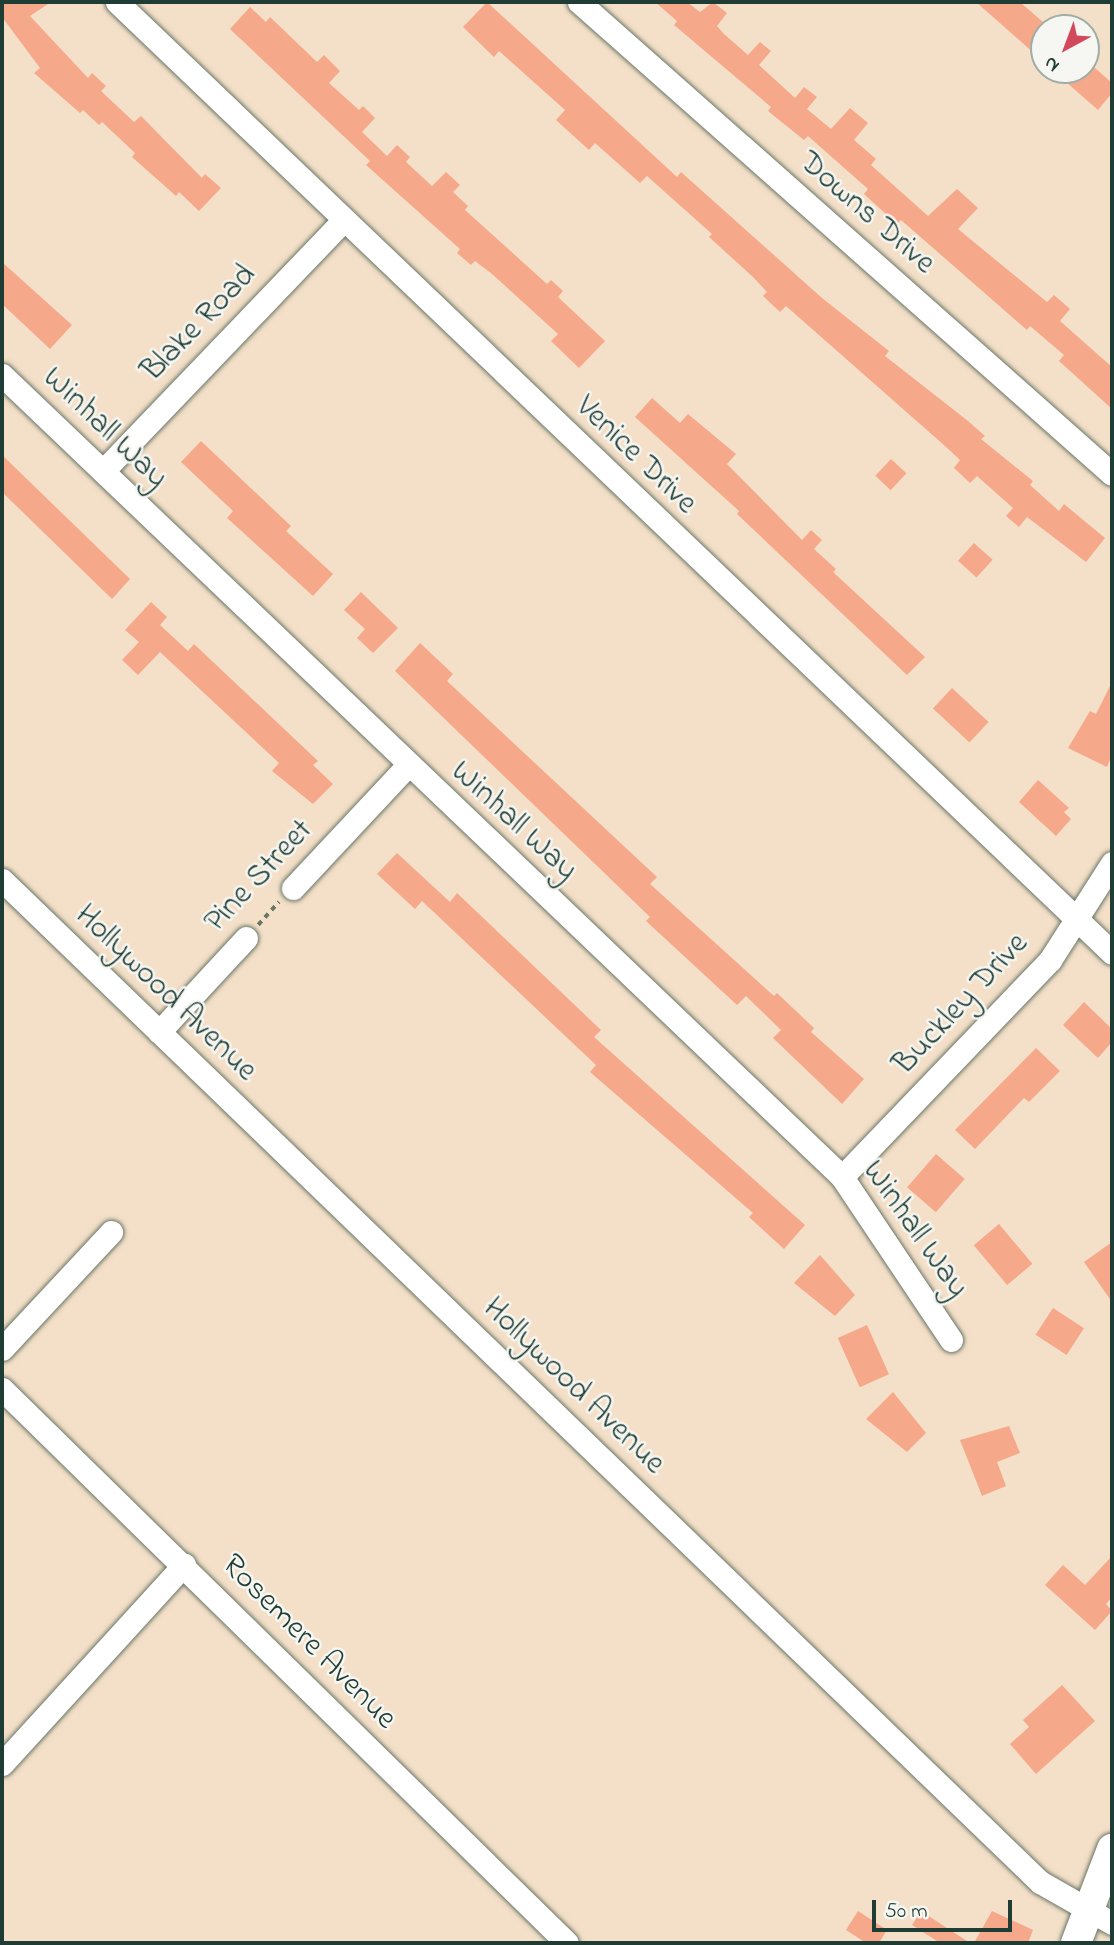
<!DOCTYPE html>
<style>
body{margin:0}
#map{position:relative;width:1114px;height:1945px;overflow:hidden;background:#f4e0c8;font-family:"Indie Flower",sans-serif}
div>[style]{position:absolute}
.building>*{inset:0;background:#f6a88a;transform-origin:0 0}
.path>*{height:3.5px;margin-top:-1.75px;transform-origin:0;background:repeating-linear-gradient(90deg,#6a7668 0 5px,transparent 0 10px)}
.roads{filter:drop-shadow(0 0 2px #6a7668) drop-shadow(0 0 2px #6a7668)}
.minor>*{height:23px;margin:-11.5px;padding:0 11.5px;transform-origin:11.5px;border-radius:11.5px;background:#fff}
.major>*{height:30px;margin:-15px;padding:0 15px;transform-origin:15px;border-radius:15px;background:#fff}
span{translate:-50% -50%;white-space:nowrap;text-align:center;line-height:1.15;-webkit-text-stroke:5px #f6f6f2;paint-order:stroke}
.street-label{font-size:32px;color:#1f3d34}
.frame{position:absolute;inset:0;border:4px solid #1f3d34;pointer-events:none}
.north{position:absolute;left:1030px;top:14px;width:70px;height:70px;box-sizing:border-box;background:#f6f6f2;border:2px solid #a0aca6;border-radius:50%;rotate:221deg;font-size:19px;font-weight:700;line-height:28px;text-align:center;color:#1f3d34}
.north::after{content:'';display:block;margin:auto;width:24px;height:32px;background:#d1495b;clip-path:polygon(50% 0,100% 100%,50% 72%,0 100%)}
.scale{position:absolute;left:872px;top:1900px;width:140px;height:32px;box-sizing:border-box;border:4px solid #1f3d34;border-top:0;padding-left:9px;font-size:21px;line-height:24px;white-space:nowrap;color:#1f3d34;-webkit-text-stroke:5px #f6f6f2;paint-order:stroke}
</style>
<div id="map">
<div class="building">
<div style="clip-path:polygon(2px 2px,51px 2px,30px 16px,88px 78px,92px 73px,106px 86px,101px 91px,134px 122px,141px 116px,202px 178px,205px 174px,221px 188px,199px 211px,179px 192px,176px 196px,132px 157px,135px 153px,102px 122px,99px 125px,83px 110px,80px 113px,34px 73px,40px 68px,2px 17px)"></div>
<div style="clip-path:polygon(487px 2px,677px 177px,681px 172px,822px 298px,889px 351px,885px 356px,968px 421px,985px 436px,981px 439px,1033px 481px,1030px 485px,1059px 511px,1064px 504px,1105px 538px,1086px 562px,1027px 517px,1019px 527px,1006px 516px,1013px 508px,977px 476px,970px 483px,954px 468px,960px 460px,945px 446px,786px 306px,780px 312px,763px 296px,767px 292px,753px 277px,709px 237px,712px 234px,647px 176px,640px 183px,595px 143px,589px 150px,556px 120px,565px 110px,499px 51px,494px 57px,463px 27px)"></div>
<div style="clip-path:polygon(655px 2px,687px 2px,700px 12px,713px 2px,727px 13px,717px 26px,724px 34px,748px 55px,760px 42px,771px 51px,759px 65px,795px 98px,804px 87px,817px 97px,807px 109px,831px 129px,850px 108px,868px 123px,854px 140px,876px 159px,871px 165px,928px 216px,957px 189px,978px 208px,958px 229px,1047px 302px,1054px 295px,1070px 309px,1060px 321px,1112px 367px,1112px 409px,1059px 361px,1064px 355px,1030px 326px,1027px 330px,901px 220px,897px 224px,864px 194px,868px 189px,808px 136px,804px 140px,768px 111px,771px 107px,674px 25px,677px 21px)"></div>
<div style="clip-path:polygon(976px 2px,1020px 2px,1044px 23px,1044px 62px)"></div>
<div style="clip-path:polygon(250px 7px,266px 22px,270px 17px,317px 62px,324px 55px,340px 71px,329px 83px,359px 110px,363px 106px,375px 118px,362px 132px,387px 156px,397px 145px,410px 157px,406px 162px,432px 186px,446px 172px,460px 185px,453px 192px,468px 206px,465px 210px,547px 284px,551px 280px,563px 291px,558px 297px,605px 341px,579px 368px,551px 341px,558px 334px,492px 274px,475px 261px,471px 265px,457px 253px,460px 249px,366px 165px,370px 161px,230px 29px)"></div>
<div style="clip-path:polygon(1086px 60px,1112px 83px,1112px 93px,1098px 110px,1066px 82px,1077px 70px,1086px 70px)"></div>
<div style="clip-path:polygon(2px 262px,72px 325px,50px 349px,2px 304px)"></div>
<div style="clip-path:polygon(652px 398px,680px 423px,688px 414px,736px 454px,727px 464px,802px 540px,811px 530px,822px 540px,814px 549px,836px 569px,833px 572px,925px 657px,907px 675px,737px 514px,739px 511px,635px 417px)"></div>
<div style="clip-path:polygon(201px 441px,291px 526px,286px 531px,333px 574px,313px 596px,227px 518px,233px 511px,181px 462px)"></div>
<div style="clip-path:polygon(2px 455px,130px 579px,112px 599px,2px 492px)"></div>
<div style="left:891px;top:459px;width:21px;height:23px;rotate:43deg"></div>
<div style="left:974px;top:543px;width:25px;height:24px;rotate:42deg"></div>
<div style="clip-path:polygon(361px 592px,398px 628px,373px 653px,357px 638px,365px 629px,344px 610px)"></div>
<div style="clip-path:polygon(151px 602px,167px 617px,160px 625px,188px 651px,194px 644px,318px 761px,313px 765px,333px 784px,313px 804px,272px 771px,279px 763px,160px 652px,138px 675px,122px 660px,139px 642px,125px 630px)"></div>
<div style="clip-path:polygon(420px 643px,453px 674px,447px 681px,657px 877px,650px 884px,774px 996px,777px 993px,814px 1028px,811px 1032px,864px 1079px,842px 1104px,773px 1038px,781px 1030px,746px 996px,737px 1005px,646px 921px,650px 917px,395px 671px)"></div>
<div style="clip-path:polygon(1112px 682px,1112px 755px,1107px 767px,1068px 748px,1090px 711px,1096px 714px)"></div>
<div style="left:952px;top:688px;width:50px;height:28px;rotate:43deg"></div>
<div style="clip-path:polygon(1038px 780px,1069px 808px,1064px 812px,1071px 819px,1056px 836px,1019px 802px)"></div>
<div style="clip-path:polygon(397px 853px,450px 902px,457px 893px,601px 1030px,594px 1037px,805px 1225px,784px 1249px,749px 1217px,753px 1213px,590px 1072px,596px 1065px,422px 901px,415px 909px,377px 874px)"></div>
<div style="clip-path:polygon(1084px 1002px,1112px 1029px,1112px 1042px,1098px 1058px,1063px 1025px)"></div>
<div style="clip-path:polygon(1036px 1048px,1060px 1071px,1029px 1102px,1024px 1098px,975px 1149px,955px 1130px)"></div>
<div style="left:936px;top:1154px;width:38px;height:44px;rotate:41deg"></div>
<div style="left:999px;top:1224px;width:52px;height:33px;rotate:50deg"></div>
<div style="clip-path:polygon(1112px 1242px,1112px 1302px,1084px 1262px)"></div>
<div style="clip-path:polygon(820px 1255px,855px 1295px,835px 1316px,794px 1283px)"></div>
<div style="left:1053px;top:1308px;width:37px;height:32px;rotate:33deg"></div>
<div style="left:867px;top:1325px;width:54px;height:32px;rotate:66deg"></div>
<div style="clip-path:polygon(893px 1392px,926px 1433px,907px 1452px,866px 1419px)"></div>
<div style="clip-path:polygon(1009px 1426px,1020px 1453px,997px 1462px,1006px 1486px,982px 1496px,960px 1440px)"></div>
<div style="clip-path:polygon(1112px 1556px,1112px 1597px,1106px 1604px,1112px 1611px,1095px 1630px,1045px 1585px,1063px 1565px,1085px 1585px)"></div>
<div style="clip-path:polygon(1062px 1685px,1095px 1721px,1036px 1774px,1010px 1744px,1029px 1727px,1023px 1720px)"></div>
<div style="clip-path:polygon(858px 1911px,887px 1930px,879px 1943px,866px 1943px,846px 1930px)"></div>
<div style="clip-path:polygon(921px 1911px,970px 1943px,940px 1943px,912px 1925px)"></div>
<div style="clip-path:polygon(992px 1911px,1033px 1930px,1028px 1943px,974px 1943px)"></div>
</div>
<div class="path">
<div style="left:258px;top:925px;width:31px;rotate:-48deg"></div>
</div>
<div class="roads">
<div class="minor">
<div style="left:117px;top:2px;width:1376px;rotate:43.7deg"></div>
<div style="left:579px;top:2px;width:712px;rotate:41.53deg"></div>
<div style="left:2px;top:375px;width:1161px;rotate:43.67deg"></div>
<div style="left:842px;top:1177px;width:196px;rotate:56.2deg"></div>
<div style="left:103px;top:471px;width:347px;rotate:-46.2deg"></div>
<div style="left:2px;top:880px;width:1443px;rotate:43.99deg"></div>
<div style="left:1040px;top:1882px;width:83px;rotate:29.7deg"></div>
<div style="left:293px;top:888px;width:168px;rotate:-46.9deg"></div>
<div style="left:159px;top:1032px;width:128px;rotate:-47.2deg"></div>
<div style="left:842px;top:1177px;width:301px;rotate:-46.2deg"></div>
<div style="left:1050px;top:960px;width:115px;rotate:-57.4deg"></div>
<div style="left:2px;top:1349px;width:160px;rotate:-47deg"></div>
<div style="left:2px;top:1389px;width:791px;rotate:44.44deg"></div>
<div style="left:2px;top:1764px;width:270px;rotate:-47.6deg"></div>
</div>
<div class="major">
<div style="left:1076px;top:1943px;width:101px;rotate:-69deg"></div>
</div>
</div>
<div class="street-label">
<span style="left:866px;top:214px;rotate:41deg">Downs Drive</span>
<span style="left:200px;top:324px;rotate:-46deg">Blake Road</span>
<span style="left:104px;top:429px;rotate:44deg">Winhall Way</span>
<span style="left:635px;top:456px;rotate:44deg">Venice Drive</span>
<span style="left:513px;top:822px;rotate:43deg">Winhall Way</span>
<span style="left:260px;top:877px;rotate:-47deg">Pine Street</span>
<span style="left:165px;top:994px;rotate:44deg">Hollywood Avenue</span>
<span style="left:962px;top:1005px;rotate:-47deg">Buckley Drive</span>
<span style="left:914px;top:1230px;rotate:55deg">Winhall Way</span>
<span style="left:573px;top:1387px;rotate:44deg">Hollywood Avenue</span>
<span style="left:308px;top:1643px;rotate:45deg">Rosemere Avenue</span>
</div>
<div class="frame"></div>
<div class="north">N</div>
<div class="scale">50 m</div>
</div>
